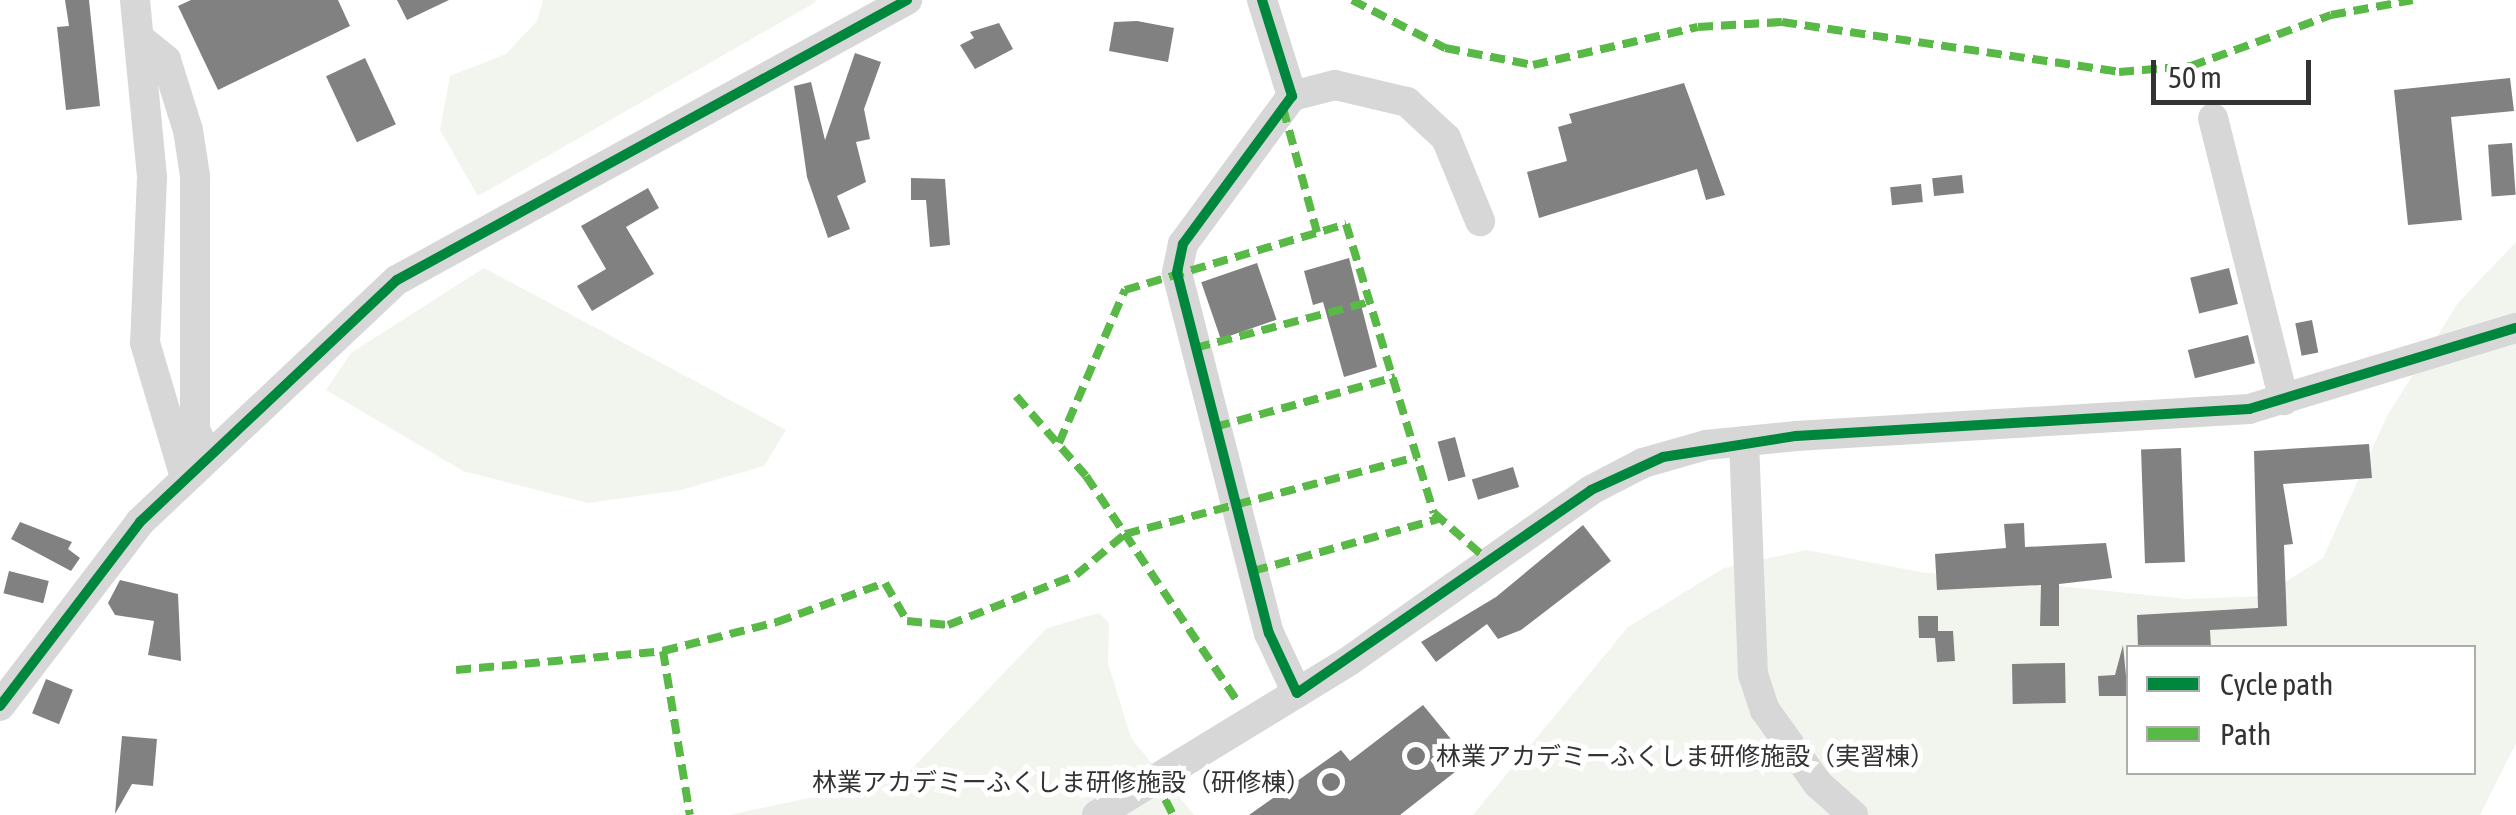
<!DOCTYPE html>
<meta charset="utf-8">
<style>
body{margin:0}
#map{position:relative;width:2516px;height:815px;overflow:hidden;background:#fff;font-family:"Asap Condensed","Noto Sans JP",sans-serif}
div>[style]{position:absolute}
.green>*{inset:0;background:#f1f5ed}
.building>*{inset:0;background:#818181;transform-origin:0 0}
.minor>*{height:30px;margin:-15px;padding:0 15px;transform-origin:15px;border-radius:15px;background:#d7d7d7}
.quiet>*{height:8px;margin-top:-4px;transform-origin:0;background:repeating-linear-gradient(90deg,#58b947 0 15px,transparent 0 23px)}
.cycleway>*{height:10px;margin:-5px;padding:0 5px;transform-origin:5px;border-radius:5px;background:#00873e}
.dots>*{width:28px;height:28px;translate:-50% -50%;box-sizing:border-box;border:5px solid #fff;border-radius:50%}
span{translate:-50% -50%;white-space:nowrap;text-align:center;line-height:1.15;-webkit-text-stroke:10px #fff;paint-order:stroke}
.poi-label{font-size:25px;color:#333}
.left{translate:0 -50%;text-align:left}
.right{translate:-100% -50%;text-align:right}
.legend{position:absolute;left:2126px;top:645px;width:350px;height:130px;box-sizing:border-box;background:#fff;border:2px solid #adadad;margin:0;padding:12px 18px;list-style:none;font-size:30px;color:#333}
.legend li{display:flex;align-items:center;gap:20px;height:50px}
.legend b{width:50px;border:2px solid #adadad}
.scale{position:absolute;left:2151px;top:60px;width:160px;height:45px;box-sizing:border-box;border:5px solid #333;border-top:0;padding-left:12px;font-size:30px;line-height:35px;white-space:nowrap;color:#333;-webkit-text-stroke:8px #fff;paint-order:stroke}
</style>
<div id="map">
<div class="green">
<div style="clip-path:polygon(543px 0,815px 0,816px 2px,478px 196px,440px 130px,450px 76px,506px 54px,537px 21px)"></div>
<div style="clip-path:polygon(evenodd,2516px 242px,2516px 743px,2480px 815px,1473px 815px,1628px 627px,1724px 568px,1806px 550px,1920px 572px,2187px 599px,2264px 596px,2323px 558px,2387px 416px,2458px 303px,2516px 242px,2128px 648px,2474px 648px,2474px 772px,2128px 772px,2128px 648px)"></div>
<div style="clip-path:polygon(484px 268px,786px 430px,764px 466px,681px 490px,588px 503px,463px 471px,326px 390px,351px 353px)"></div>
<div style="clip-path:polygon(1099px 613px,1109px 623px,1108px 663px,1131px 738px,1194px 815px,729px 815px,903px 778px,1047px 628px)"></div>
</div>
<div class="building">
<div style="clip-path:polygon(65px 0,89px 0,100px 106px,66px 110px,57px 27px,69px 26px)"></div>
<div style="clip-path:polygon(191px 0,338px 0,350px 26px,218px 90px,178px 6px)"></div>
<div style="clip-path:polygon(397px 0,449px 0,407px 20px)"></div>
<div style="clip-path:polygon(1137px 21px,1174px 28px,1168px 62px,1109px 51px,1114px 22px)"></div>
<div style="clip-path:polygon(999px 23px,1013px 49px,975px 69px,960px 45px,974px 38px,970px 32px)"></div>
<div style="clip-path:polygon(855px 53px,881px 62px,864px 109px,870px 139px,856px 142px,866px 182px,837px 196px,850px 229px,828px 238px,807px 177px,794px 86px,811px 82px,825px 140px)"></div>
<div style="left:365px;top:58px;width:73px;height:43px;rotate:65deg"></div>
<div style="clip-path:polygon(2510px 78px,2514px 111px,2451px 117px,2462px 220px,2408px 225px,2394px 90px)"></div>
<div style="clip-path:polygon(1684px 83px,1725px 195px,1706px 200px,1697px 169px,1539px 218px,1527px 172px,1567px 161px,1558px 127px,1572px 123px,1569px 114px)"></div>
<div style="left:2512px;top:143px;width:52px;height:24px;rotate:86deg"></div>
<div style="left:1962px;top:175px;width:18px;height:30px;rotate:84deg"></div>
<div style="clip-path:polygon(911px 178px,945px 179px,950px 245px,930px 247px,926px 200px,911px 200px)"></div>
<div style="left:1921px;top:184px;width:18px;height:31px;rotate:84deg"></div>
<div style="clip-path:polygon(648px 188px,659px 208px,626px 227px,654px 274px,592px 311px,577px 286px,606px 269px,581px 226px)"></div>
<div style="clip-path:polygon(1349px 258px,1377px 367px,1344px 377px,1323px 302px,1313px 305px,1304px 271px)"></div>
<div style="left:1257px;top:263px;width:60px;height:59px;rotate:71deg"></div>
<div style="left:2229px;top:268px;width:37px;height:40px;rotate:76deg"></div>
<div style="left:2312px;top:320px;width:33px;height:17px;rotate:79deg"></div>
<div style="left:2248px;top:335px;width:29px;height:62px;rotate:76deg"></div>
<div style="left:1455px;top:437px;width:41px;height:18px;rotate:75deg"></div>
<div style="clip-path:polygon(2369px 444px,2372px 478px,2283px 484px,2293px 544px,2284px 545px,2287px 626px,2210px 630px,2211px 648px,2138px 648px,2137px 615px,2258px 608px,2254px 451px)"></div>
<div style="left:2181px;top:448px;width:114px;height:40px;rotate:88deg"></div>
<div style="left:1513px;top:467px;width:21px;height:43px;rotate:73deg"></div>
<div style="clip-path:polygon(20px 522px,72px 542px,68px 549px,80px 558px,71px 571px,11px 539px)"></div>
<div style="clip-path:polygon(2024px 523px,2025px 547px,2106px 543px,2112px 578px,2059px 584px,2059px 626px,2040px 626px,2041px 585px,1937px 590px,1935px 554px,2006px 548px,2004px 524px)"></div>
<div style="clip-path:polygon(1583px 525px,1611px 561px,1521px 630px,1498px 639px,1487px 624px,1436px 662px,1421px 642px,1496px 597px)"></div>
<div style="left:9px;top:571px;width:41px;height:23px;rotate:14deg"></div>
<div style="clip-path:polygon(120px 580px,178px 594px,181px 661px,148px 655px,154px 621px,115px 615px,108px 603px)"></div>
<div style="clip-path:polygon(1918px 616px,1938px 616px,1938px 631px,1953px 631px,1955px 661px,1937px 662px,1935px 638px,1919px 638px)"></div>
<div style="clip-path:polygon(2123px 645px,2128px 696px,2099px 696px,2098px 676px,2115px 675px)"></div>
<div style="left:2065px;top:663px;width:40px;height:53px;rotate:89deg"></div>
<div style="left:46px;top:679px;width:29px;height:37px;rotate:22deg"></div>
<div style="clip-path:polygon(1423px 705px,1469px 761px,1400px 815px,1249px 815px,1341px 750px,1350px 761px)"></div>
<div style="clip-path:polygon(122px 736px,157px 739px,153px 786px,132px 784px,115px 814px)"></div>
</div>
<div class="minor">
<div style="left:135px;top:0;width:179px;rotate:84.5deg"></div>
<div style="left:152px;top:178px;width:165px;rotate:92.4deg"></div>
<div style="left:145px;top:343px;width:140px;rotate:73.4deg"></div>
<div style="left:1262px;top:0;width:101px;rotate:72.6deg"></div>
<div style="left:1292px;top:96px;width:184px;rotate:126.4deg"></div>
<div style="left:1183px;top:244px;width:30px;rotate:102deg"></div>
<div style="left:1177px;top:273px;width:372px;rotate:75.7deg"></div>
<div style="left:1269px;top:633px;width:66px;rotate:65deg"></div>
<div style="left:139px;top:38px;width:35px;rotate:39deg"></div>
<div style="left:166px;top:60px;width:73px;rotate:72.6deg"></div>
<div style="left:188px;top:130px;width:47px;rotate:81.3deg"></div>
<div style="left:195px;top:176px;width:254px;rotate:90deg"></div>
<div style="left:195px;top:430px;width:28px;rotate:63deg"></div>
<div style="left:1292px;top:96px;width:44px;rotate:-14.3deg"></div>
<div style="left:1335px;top:85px;width:74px;rotate:13.3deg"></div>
<div style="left:1407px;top:102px;width:53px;rotate:42.7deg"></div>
<div style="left:1446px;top:138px;width:90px;rotate:67.7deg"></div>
<div style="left:2213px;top:118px;width:291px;rotate:75.9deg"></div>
<div style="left:1744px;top:441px;width:233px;rotate:87.8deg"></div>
<div style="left:1753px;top:674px;width:38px;rotate:72deg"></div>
<div style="left:1765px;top:710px;width:91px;rotate:54.4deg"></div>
<div style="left:1818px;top:784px;width:47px;rotate:41.5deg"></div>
<div style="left:0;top:706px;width:231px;rotate:-52.7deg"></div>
<div style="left:140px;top:522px;width:353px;rotate:-43.3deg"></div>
<div style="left:397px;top:280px;width:582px;rotate:-28.77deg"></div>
<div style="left:1097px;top:815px;width:295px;rotate:-31.4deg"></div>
<div style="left:1349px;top:661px;width:296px;rotate:-35.2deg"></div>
<div style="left:1591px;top:490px;width:59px;rotate:-27.4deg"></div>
<div style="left:1643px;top:463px;width:66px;rotate:-15.9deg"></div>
<div style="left:1706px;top:445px;width:90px;rotate:-5.7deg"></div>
<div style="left:1796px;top:436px;width:454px;rotate:-3.4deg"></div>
<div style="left:2249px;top:409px;width:279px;rotate:-16.9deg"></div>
</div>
<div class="quiet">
<div style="left:1352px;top:0;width:105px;rotate:27.3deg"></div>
<div style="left:1445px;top:48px;width:90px;rotate:10.9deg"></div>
<div style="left:1533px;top:65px;width:169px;rotate:-13deg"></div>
<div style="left:1698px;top:27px;width:84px;rotate:-3.4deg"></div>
<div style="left:1782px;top:22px;width:341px;rotate:8.4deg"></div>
<div style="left:2119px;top:72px;width:72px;rotate:-4.8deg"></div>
<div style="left:2191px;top:66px;width:149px;rotate:-20deg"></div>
<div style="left:2331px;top:15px;width:83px;rotate:-10.4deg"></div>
<div style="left:1283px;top:108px;width:129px;rotate:74.7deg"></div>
<div style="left:1195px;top:348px;width:184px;rotate:-14.8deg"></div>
<div style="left:1016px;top:396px;width:106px;rotate:48.8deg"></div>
<div style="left:1086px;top:476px;width:271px;rotate:56.1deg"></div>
<div style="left:1215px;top:427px;width:187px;rotate:-15.5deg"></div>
<div style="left:1059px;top:443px;width:167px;rotate:-66.7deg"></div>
<div style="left:1125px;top:290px;width:231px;rotate:-16.6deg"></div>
<div style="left:1346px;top:224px;width:302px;rotate:73.1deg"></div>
<div style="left:1434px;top:513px;width:74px;rotate:41.2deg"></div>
<div style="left:1253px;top:571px;width:192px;rotate:-15.7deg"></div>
<div style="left:663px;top:651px;width:166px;rotate:80.7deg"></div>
<div style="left:456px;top:670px;width:208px;rotate:-5.2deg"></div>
<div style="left:663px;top:651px;width:118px;rotate:-14.3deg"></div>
<div style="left:777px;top:622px;width:115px;rotate:-19.9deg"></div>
<div style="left:885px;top:583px;width:44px;rotate:59.9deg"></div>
<div style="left:907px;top:621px;width:41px;rotate:5.6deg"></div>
<div style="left:948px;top:625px;width:137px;rotate:-21.3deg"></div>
<div style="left:1076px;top:575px;width:64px;rotate:-39.9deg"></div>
<div style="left:1125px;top:534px;width:302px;rotate:-14.8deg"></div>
<div style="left:1155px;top:779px;width:40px;rotate:63.4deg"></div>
</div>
<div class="cycleway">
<div style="left:1262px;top:0;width:101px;rotate:72.6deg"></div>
<div style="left:1292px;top:96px;width:184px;rotate:126.4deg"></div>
<div style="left:1183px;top:244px;width:30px;rotate:102deg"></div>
<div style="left:1177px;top:273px;width:372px;rotate:75.7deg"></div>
<div style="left:1269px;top:633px;width:66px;rotate:65deg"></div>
<div style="left:1297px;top:693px;width:357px;rotate:-34.6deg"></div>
<div style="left:1591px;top:490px;width:79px;rotate:-24.6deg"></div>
<div style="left:1663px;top:457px;width:135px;rotate:-9deg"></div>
<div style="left:1796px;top:436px;width:454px;rotate:-3.4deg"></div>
<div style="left:2249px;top:409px;width:279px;rotate:-16.9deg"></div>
<div style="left:0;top:706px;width:231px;rotate:-52.7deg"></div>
<div style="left:140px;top:522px;width:353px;rotate:-43.3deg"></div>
<div style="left:397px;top:280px;width:582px;rotate:-28.77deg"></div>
</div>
<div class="dots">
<div style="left:1416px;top:756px;background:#7a7a7a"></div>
<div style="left:1331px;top:782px;background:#7a7a7a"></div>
</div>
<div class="poi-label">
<span class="left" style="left:1436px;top:756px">林業アカデミーふくしま研修施設（実習棟）</span>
<span class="right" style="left:1311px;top:782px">林業アカデミーふくしま研修施設（研修棟）</span>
</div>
<ul class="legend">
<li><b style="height:12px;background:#00873e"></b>Cycle path</li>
<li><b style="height:12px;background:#58b947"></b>Path</li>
</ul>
<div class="scale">50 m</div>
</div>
